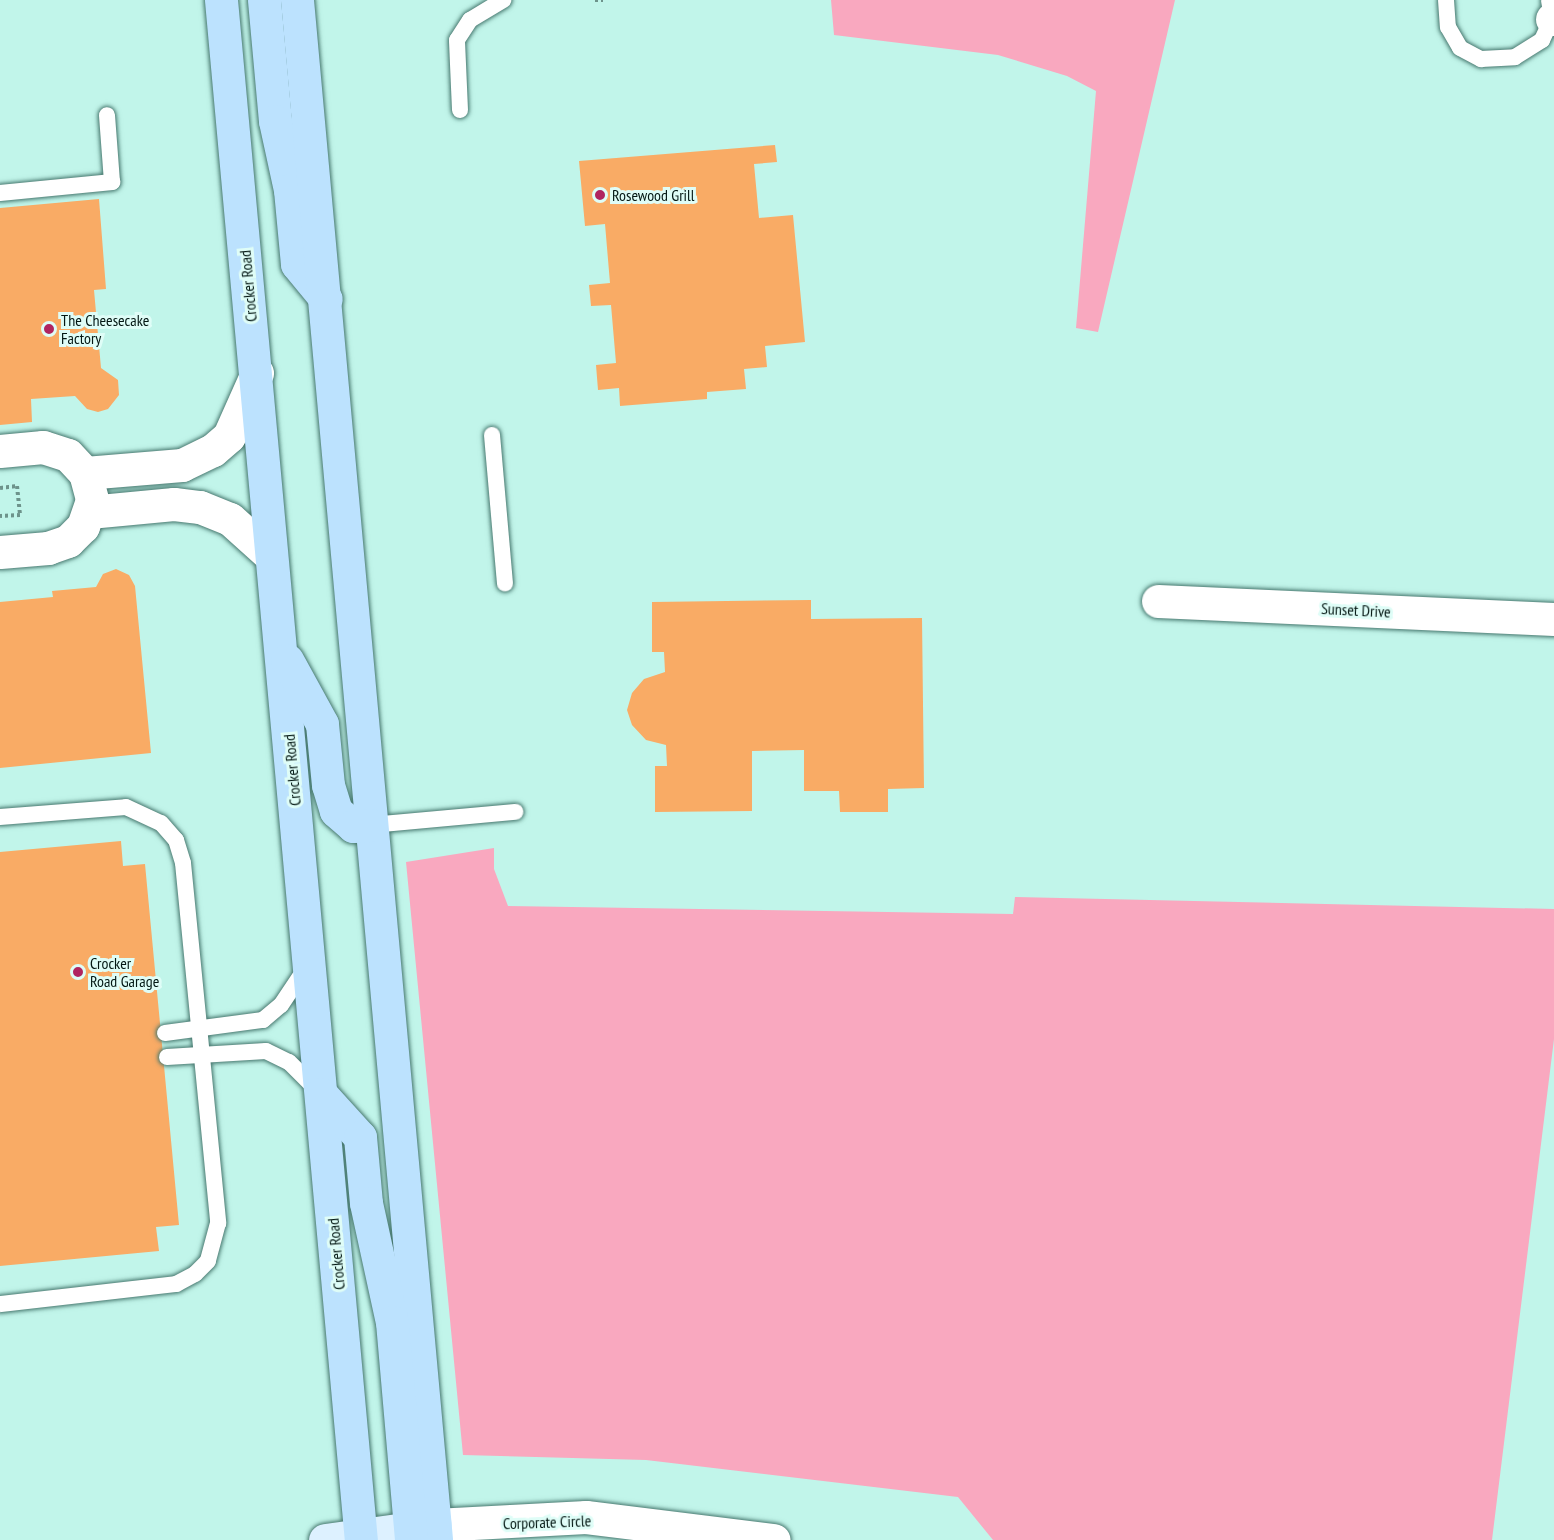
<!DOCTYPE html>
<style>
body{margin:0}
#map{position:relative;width:1554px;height:1540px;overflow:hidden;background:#c1f5ea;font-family:"PT Sans Narrow",sans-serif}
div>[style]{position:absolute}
.green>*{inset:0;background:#f9a8bf}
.building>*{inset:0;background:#f9ab65}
.path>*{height:4px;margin-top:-2px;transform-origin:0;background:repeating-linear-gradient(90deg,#6d938b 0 3px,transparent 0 6px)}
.roads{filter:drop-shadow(0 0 2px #47786f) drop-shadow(0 0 2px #47786f)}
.lane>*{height:16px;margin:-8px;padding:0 8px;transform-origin:8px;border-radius:8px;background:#fff}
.street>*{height:33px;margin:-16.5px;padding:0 16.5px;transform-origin:16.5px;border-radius:16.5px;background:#fff}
.secondary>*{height:33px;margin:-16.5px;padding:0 16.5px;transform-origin:16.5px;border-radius:16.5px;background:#ddf1ff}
.primary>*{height:33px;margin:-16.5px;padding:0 16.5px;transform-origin:16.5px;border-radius:16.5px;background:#bce2fe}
.dots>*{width:16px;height:16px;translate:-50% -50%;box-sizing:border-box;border:3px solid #dffdf7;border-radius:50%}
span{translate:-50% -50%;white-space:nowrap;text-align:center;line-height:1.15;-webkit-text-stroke:6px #dffdf7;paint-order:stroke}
.poi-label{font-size:16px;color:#031713}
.left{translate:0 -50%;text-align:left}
.street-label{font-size:16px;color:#031713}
</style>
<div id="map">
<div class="green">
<div style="clip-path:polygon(831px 0,1175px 0,1098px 332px,1076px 328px,1096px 91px,1067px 76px,998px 55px,834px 35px)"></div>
<div style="clip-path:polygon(494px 848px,494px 869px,508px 906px,1013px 914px,1015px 897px,1554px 909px,1554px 1039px,1492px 1540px,993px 1540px,958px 1497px,646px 1460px,463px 1455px,406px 862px)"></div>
</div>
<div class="building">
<div style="clip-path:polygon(775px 145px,777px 162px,754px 164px,759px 218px,793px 215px,805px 342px,765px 346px,767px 367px,744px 369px,746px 389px,707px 392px,707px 399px,620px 406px,619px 388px,598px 390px,596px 365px,616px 363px,611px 305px,591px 306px,589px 285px,610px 283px,605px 224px,585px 226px,579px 161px)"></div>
<div style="clip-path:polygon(99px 199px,106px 289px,94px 290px,101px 368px,118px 380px,119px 395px,108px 409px,98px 412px,87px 409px,75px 396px,31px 399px,32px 422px,0 425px,0 208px)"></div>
<div style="clip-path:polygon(116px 569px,129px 575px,135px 586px,151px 753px,0 768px,0 602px,53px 597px,52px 591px,96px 587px,103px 574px)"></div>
<div style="clip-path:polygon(811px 600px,811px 619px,922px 618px,924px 788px,888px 789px,888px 812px,840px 812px,839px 791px,804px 791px,804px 750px,752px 751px,752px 811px,655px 812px,655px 766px,667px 766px,666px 745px,646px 740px,632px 725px,627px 710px,632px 693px,644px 679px,665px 672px,664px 652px,652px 652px,652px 602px)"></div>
<div style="clip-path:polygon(121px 841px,123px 866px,145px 864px,179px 1225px,156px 1227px,159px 1251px,0 1266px,0 852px)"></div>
</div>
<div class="path">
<div style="left:595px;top:0;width:8px"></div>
<div style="left:0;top:488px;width:17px;rotate:-7deg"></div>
<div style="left:17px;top:486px;width:29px;rotate:84deg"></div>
<div style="left:20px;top:515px;width:20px;rotate:177deg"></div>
</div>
<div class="roads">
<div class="lane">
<div style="left:1446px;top:0;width:27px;rotate:86deg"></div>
<div style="left:1448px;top:27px;width:24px;rotate:60deg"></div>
<div style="left:1460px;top:48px;width:24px;rotate:28deg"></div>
<div style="left:1481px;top:59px;width:34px;rotate:-3deg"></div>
<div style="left:1515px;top:57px;width:32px;rotate:-32deg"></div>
<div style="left:1542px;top:40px;width:23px;rotate:-65deg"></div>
<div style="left:1552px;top:19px;width:19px;rotate:-99deg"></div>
<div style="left:460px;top:110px;width:70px;rotate:-92.5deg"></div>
<div style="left:457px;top:40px;width:24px;rotate:-57deg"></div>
<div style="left:470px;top:20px;width:39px;rotate:-31deg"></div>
<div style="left:0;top:193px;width:113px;rotate:-5.6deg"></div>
<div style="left:112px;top:182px;width:67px;rotate:-94.3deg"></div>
<div style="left:492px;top:435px;width:149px;rotate:85deg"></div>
<div style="left:0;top:817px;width:126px;rotate:-4.5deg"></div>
<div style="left:126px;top:807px;width:38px;rotate:25deg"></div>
<div style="left:161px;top:823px;width:23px;rotate:49deg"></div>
<div style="left:176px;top:840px;width:24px;rotate:73deg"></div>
<div style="left:183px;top:863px;width:362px;rotate:84.4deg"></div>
<div style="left:218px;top:1223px;width:39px;rotate:105deg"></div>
<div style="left:208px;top:1261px;width:18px;rotate:135deg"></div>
<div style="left:195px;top:1274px;width:21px;rotate:152deg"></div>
<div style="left:176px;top:1284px;width:177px;rotate:173.5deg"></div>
<div style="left:371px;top:825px;width:145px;rotate:-5.2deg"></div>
<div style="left:165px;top:1033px;width:99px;rotate:-7.6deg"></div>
<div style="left:263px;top:1020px;width:23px;rotate:-40deg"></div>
<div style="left:281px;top:1005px;width:47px;rotate:-56.3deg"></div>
<div style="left:167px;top:1057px;width:99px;rotate:-3.5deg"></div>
<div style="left:266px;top:1051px;width:25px;rotate:26deg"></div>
<div style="left:289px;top:1062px;width:41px;rotate:45deg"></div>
</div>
<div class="street">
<div style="left:1552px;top:19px;width:2px"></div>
<div style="left:0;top:451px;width:43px;rotate:-5.3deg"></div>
<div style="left:43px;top:447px;width:26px;rotate:18deg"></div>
<div style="left:68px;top:455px;width:25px;rotate:47deg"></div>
<div style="left:85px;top:473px;width:28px;rotate:75deg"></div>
<div style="left:92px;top:500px;width:28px;rotate:109deg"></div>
<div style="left:83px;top:526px;width:21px;rotate:135deg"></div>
<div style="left:68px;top:541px;width:21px;rotate:161deg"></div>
<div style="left:48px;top:548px;width:48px;rotate:175.2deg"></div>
<div style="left:85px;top:473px;width:97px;rotate:-4.7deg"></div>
<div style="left:182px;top:465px;width:34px;rotate:-26deg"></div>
<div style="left:213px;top:450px;width:21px;rotate:-41deg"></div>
<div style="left:229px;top:436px;width:69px;rotate:-66deg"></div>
<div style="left:89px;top:512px;width:85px;rotate:-5.4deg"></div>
<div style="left:174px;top:504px;width:26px;rotate:7deg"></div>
<div style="left:200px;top:507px;width:32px;rotate:22deg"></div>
<div style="left:230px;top:519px;width:55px;rotate:42.1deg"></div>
<div style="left:1158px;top:601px;width:396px;rotate:2.6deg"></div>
<div style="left:435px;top:1525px;width:151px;rotate:-3deg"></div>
<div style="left:586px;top:1517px;width:189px;rotate:7deg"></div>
</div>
<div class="secondary">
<div style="left:325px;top:1540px;width:111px;rotate:-7.8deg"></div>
</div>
<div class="primary">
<div style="left:221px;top:0;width:1546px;rotate:84.81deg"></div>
<div style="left:264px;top:0;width:121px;rotate:84.8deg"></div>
<div style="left:275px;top:121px;width:71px;rotate:77.7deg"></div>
<div style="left:290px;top:190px;width:74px;rotate:84.6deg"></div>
<div style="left:297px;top:264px;width:45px;rotate:50.4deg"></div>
<div style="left:297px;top:0;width:1546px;rotate:84.84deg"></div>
<div style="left:287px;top:660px;width:73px;rotate:61.3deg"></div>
<div style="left:322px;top:724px;width:61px;rotate:84.4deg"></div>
<div style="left:328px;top:785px;width:27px;rotate:73deg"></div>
<div style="left:336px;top:811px;width:23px;rotate:41deg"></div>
<div style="left:353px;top:826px;width:18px;rotate:-3deg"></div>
<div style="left:321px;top:1094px;width:58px;rotate:47.8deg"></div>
<div style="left:360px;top:1137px;width:66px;rotate:84.8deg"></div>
<div style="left:366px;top:1203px;width:122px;rotate:77.7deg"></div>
<div style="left:392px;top:1322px;width:219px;rotate:85deg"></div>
</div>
</div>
<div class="dots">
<div style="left:600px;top:195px;background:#b0245f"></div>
<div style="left:49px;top:329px;background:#b0245f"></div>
<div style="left:78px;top:972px;background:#b0245f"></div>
</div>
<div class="poi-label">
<span class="left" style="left:612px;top:195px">Rosewood Grill</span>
<span class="left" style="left:61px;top:329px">The Cheesecake<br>Factory</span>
<span class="left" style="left:90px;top:972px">Crocker<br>Road Garage</span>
</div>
<div class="street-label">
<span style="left:248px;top:286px;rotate:-95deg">Crocker Road</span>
<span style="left:1356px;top:610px;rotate:3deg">Sunset Drive</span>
<span style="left:292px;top:770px;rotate:-95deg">Crocker Road</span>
<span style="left:336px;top:1254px;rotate:-95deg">Crocker Road</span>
<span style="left:547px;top:1522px;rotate:-2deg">Corporate Circle</span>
</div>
</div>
